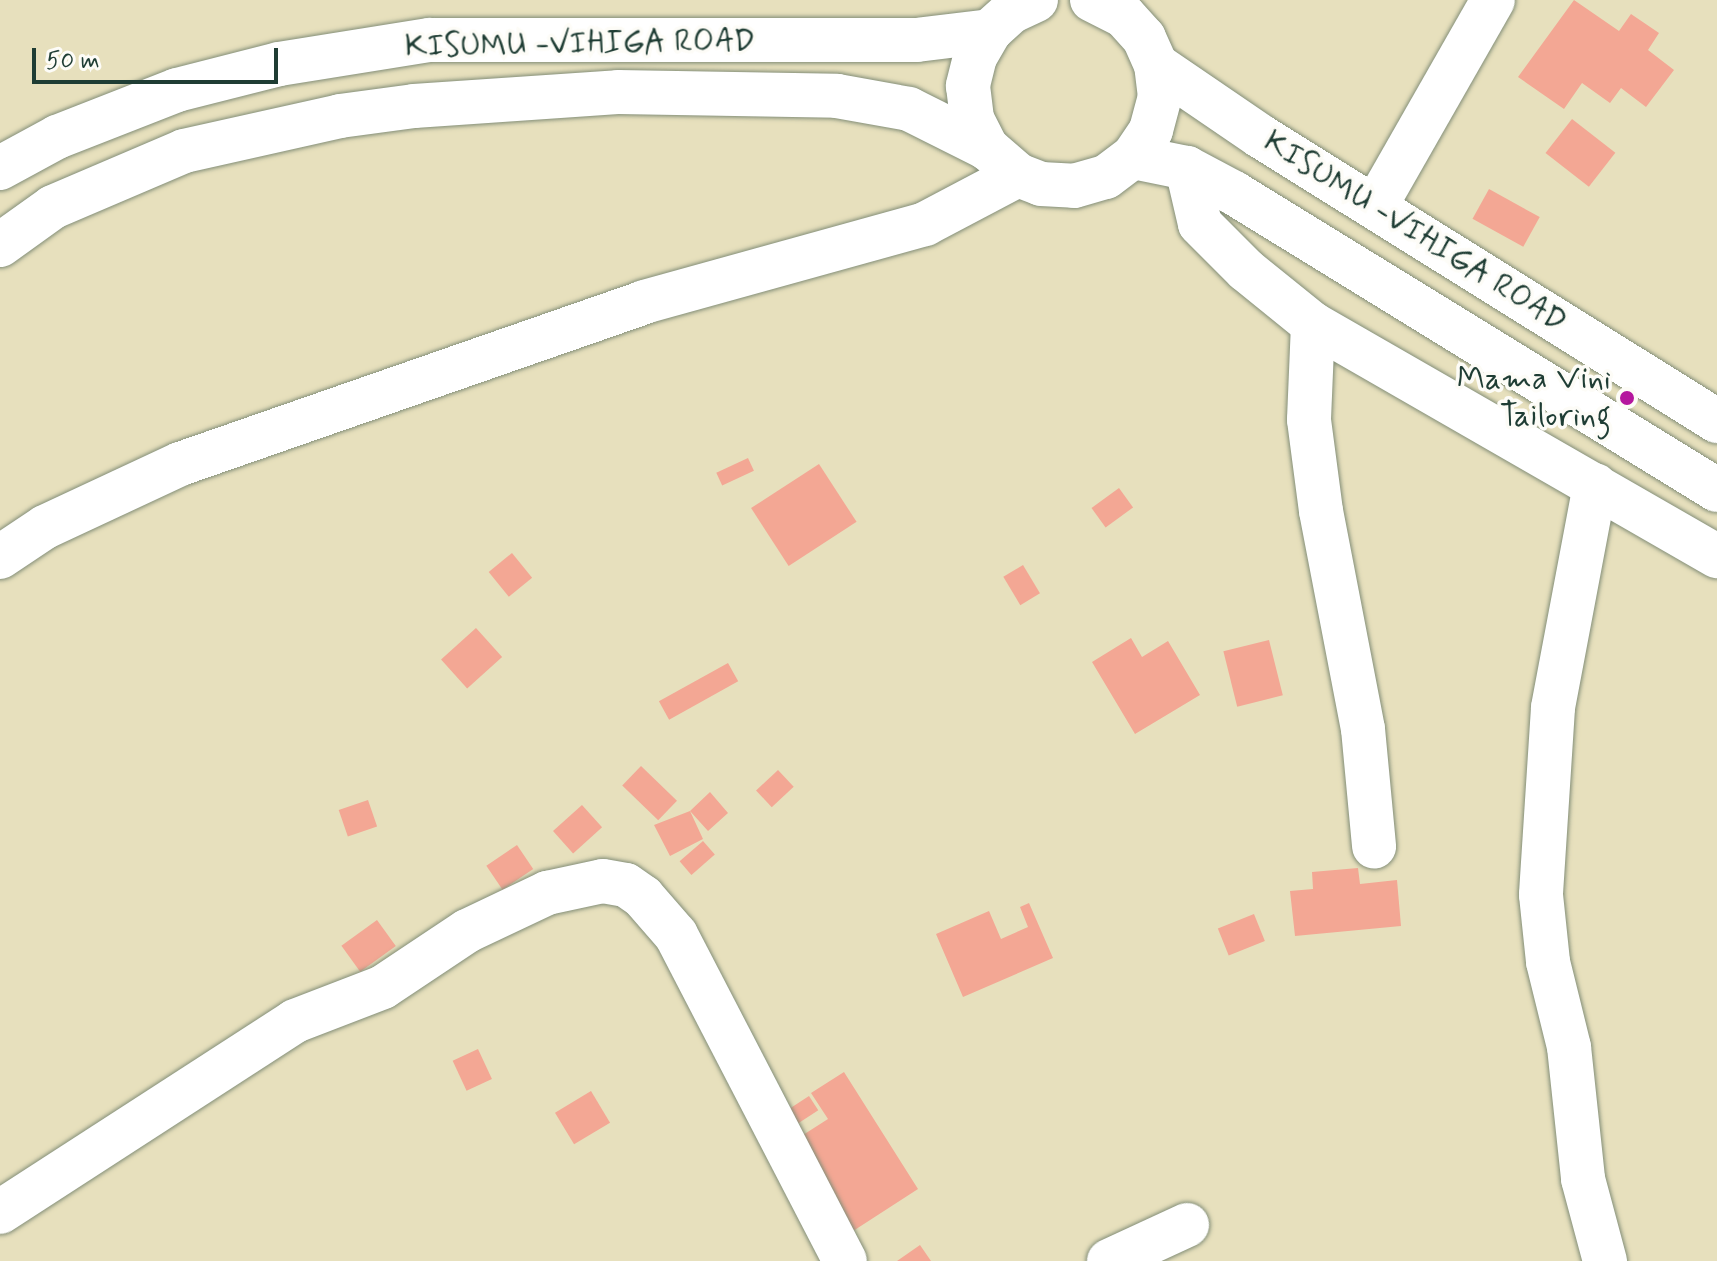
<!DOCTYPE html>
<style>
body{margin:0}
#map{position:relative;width:1717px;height:1261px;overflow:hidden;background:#e7e0bd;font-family:Mynerve,sans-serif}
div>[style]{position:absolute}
.building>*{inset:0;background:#f3a794;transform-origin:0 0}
.roads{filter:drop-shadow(0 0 2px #838e78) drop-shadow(0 0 2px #838e78)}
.minor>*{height:44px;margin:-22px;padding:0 22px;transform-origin:22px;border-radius:22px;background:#fff}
.highway>*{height:44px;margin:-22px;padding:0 22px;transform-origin:22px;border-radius:22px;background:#fff}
.dots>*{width:22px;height:22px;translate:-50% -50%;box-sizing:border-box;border:4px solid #fdfcf7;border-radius:50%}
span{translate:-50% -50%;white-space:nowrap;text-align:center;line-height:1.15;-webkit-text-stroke:7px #fdfcf7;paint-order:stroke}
.street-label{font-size:32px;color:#1f3d34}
.poi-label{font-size:32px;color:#1f3d34}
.right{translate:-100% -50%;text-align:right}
.scale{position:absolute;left:32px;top:48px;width:246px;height:36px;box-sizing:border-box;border:4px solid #1f3d34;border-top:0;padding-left:10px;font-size:24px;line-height:28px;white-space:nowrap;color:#1f3d34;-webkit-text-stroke:6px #fdfcf7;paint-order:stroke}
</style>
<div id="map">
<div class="building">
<div style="clip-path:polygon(1574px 0,1619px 31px,1631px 14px,1659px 33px,1648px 50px,1674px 70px,1646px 107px,1621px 88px,1610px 103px,1582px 83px,1564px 109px,1518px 77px)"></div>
<div style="left:1572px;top:119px;width:55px;height:43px;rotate:38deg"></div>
<div style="left:1489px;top:189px;width:58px;height:34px;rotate:29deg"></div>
<div style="left:748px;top:458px;width:14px;height:35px;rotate:65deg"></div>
<div style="left:819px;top:464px;width:69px;height:81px;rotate:57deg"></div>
<div style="left:1119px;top:488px;width:24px;height:34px;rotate:54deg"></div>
<div style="left:512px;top:553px;width:32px;height:30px;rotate:51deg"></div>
<div style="left:1023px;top:565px;width:33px;height:23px;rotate:59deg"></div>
<div style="left:476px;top:628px;width:39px;height:47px;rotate:48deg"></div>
<div style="clip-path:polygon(1131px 638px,1142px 657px,1168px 641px,1200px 695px,1135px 734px,1092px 662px)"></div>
<div style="left:1269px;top:640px;width:57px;height:47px;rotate:76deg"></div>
<div style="left:728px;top:663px;width:21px;height:79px;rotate:61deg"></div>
<div style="left:641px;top:766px;width:50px;height:27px;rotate:44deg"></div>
<div style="left:778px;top:770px;width:23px;height:30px;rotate:47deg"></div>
<div style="clip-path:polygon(710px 792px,728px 813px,708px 831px,690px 811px,703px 839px,670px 856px,654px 825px,690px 811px)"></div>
<div style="left:368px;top:800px;width:28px;height:31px;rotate:71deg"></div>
<div style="left:582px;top:805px;width:30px;height:39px;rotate:48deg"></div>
<div style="left:703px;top:841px;width:18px;height:31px;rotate:49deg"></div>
<div style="left:517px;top:845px;width:29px;height:37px;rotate:56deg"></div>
<div style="clip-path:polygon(1358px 868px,1360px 884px,1397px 880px,1401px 926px,1295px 936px,1290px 891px,1313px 889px,1312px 872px)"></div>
<div style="clip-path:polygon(1029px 903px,1053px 958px,963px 997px,936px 934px,989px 911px,1001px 939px,1028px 927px,1020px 907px)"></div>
<div style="left:1254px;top:914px;width:29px;height:39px;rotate:68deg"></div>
<div style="left:377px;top:920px;width:32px;height:44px;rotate:54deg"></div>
<div style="left:478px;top:1049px;width:33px;height:28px;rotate:65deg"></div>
<div style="clip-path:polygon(844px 1072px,918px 1189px,850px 1233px,792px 1142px,828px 1119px,811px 1093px)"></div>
<div style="left:591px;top:1091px;width:37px;height:42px;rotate:59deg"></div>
<div style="left:809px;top:1096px;width:17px;height:32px;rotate:57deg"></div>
<div style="clip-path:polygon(920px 1245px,931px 1261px,897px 1261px)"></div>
</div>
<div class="roads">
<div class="minor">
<div style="left:1187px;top:168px;width:57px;rotate:76.9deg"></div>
<div style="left:1200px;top:224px;width:65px;rotate:45deg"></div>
<div style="left:1246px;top:270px;width:86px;rotate:38.9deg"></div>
<div style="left:1313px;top:324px;width:466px;rotate:29.9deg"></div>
<div style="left:1375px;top:207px;width:238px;rotate:-60.3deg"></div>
<div style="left:1313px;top:324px;width:96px;rotate:92.4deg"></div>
<div style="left:1309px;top:420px;width:92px;rotate:82.5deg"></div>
<div style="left:1321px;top:511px;width:222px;rotate:79.1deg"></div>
<div style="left:1363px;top:729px;width:118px;rotate:84.6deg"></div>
<div style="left:1595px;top:485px;width:227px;rotate:100.7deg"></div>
<div style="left:1553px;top:708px;width:187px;rotate:93.7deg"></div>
<div style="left:1541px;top:895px;width:67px;rotate:84deg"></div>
<div style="left:1548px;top:962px;width:88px;rotate:76.1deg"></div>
<div style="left:1569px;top:1047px;width:133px;rotate:83.9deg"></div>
<div style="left:1583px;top:1179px;width:85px;rotate:75deg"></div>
<div style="left:0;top:557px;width:54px;rotate:-33.7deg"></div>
<div style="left:45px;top:527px;width:149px;rotate:-25deg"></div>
<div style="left:180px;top:464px;width:491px;rotate:-19.2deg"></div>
<div style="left:644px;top:302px;width:292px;rotate:-15.5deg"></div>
<div style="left:925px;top:224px;width:105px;rotate:-27.8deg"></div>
<div style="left:0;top:1212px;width:351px;rotate:-32.9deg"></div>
<div style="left:295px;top:1021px;width:94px;rotate:-21.1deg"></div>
<div style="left:383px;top:987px;width:101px;rotate:-33.7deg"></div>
<div style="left:467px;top:931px;width:89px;rotate:-25.4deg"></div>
<div style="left:547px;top:893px;width:57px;rotate:-12.1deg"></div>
<div style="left:603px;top:881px;width:23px;rotate:10deg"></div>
<div style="left:626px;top:885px;width:21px;rotate:35deg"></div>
<div style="left:643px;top:897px;width:50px;rotate:49deg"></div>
<div style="left:676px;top:935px;width:367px;rotate:62.6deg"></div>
<div style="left:1109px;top:1261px;width:86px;rotate:-24.8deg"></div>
</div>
<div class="highway">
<div style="left:1036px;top:0;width:26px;rotate:155deg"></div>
<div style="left:1012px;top:11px;width:30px;rotate:138deg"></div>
<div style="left:990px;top:31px;width:30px;rotate:120deg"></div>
<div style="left:975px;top:57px;width:30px;rotate:104deg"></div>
<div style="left:968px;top:86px;width:33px;rotate:83deg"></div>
<div style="left:972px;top:119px;width:33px;rotate:63deg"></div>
<div style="left:987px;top:148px;width:41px;rotate:41.1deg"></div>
<div style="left:1018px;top:175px;width:25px;rotate:21deg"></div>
<div style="left:1041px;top:184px;width:33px;rotate:3deg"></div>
<div style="left:1074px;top:186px;width:33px;rotate:-16deg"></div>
<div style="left:1106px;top:177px;width:34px;rotate:-37deg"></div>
<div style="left:1133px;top:157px;width:32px;rotate:-56deg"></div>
<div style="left:1151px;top:130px;width:34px;rotate:-75deg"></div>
<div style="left:1160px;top:97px;width:32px;rotate:-97deg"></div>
<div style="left:1156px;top:65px;width:30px;rotate:-114deg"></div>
<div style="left:1144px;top:38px;width:30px;rotate:-132deg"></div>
<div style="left:1124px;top:16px;width:36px;rotate:-153deg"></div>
<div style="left:1156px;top:65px;width:126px;rotate:34.3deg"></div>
<div style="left:1260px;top:136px;width:539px;rotate:31.95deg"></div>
<div style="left:1133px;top:157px;width:55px;rotate:11.5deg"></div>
<div style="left:1187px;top:168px;width:53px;rotate:28deg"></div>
<div style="left:1234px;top:193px;width:567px;rotate:31.59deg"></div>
<div style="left:0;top:168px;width:65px;rotate:-28.5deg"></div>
<div style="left:57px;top:137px;width:129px;rotate:-21.4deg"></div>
<div style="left:177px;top:90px;width:105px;rotate:-14.3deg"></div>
<div style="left:279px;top:64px;width:152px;rotate:-9.1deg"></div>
<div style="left:429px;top:40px;width:488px"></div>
<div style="left:917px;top:40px;width:74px;rotate:-7deg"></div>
<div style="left:0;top:245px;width:65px;rotate:-35.6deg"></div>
<div style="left:53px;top:207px;width:142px;rotate:-23.1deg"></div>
<div style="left:184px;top:151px;width:160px;rotate:-12.6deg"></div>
<div style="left:340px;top:116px;width:75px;rotate:-7.7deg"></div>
<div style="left:414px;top:106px;width:204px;rotate:-3.9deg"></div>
<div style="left:618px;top:92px;width:219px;rotate:1deg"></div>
<div style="left:837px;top:96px;width:73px;rotate:10.2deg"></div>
<div style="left:909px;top:109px;width:87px;rotate:26.6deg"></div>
</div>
</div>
<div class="dots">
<div style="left:1627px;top:398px;background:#b5179e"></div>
</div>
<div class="street-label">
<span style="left:580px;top:44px;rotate:-1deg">KISUMU -VIHIGA ROAD</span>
<span style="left:1415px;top:232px;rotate:32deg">KISUMU -VIHIGA ROAD</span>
</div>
<div class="poi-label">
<span class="right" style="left:1611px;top:398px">Mama Vini<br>Tailoring</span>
</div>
<div class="scale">50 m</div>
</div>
